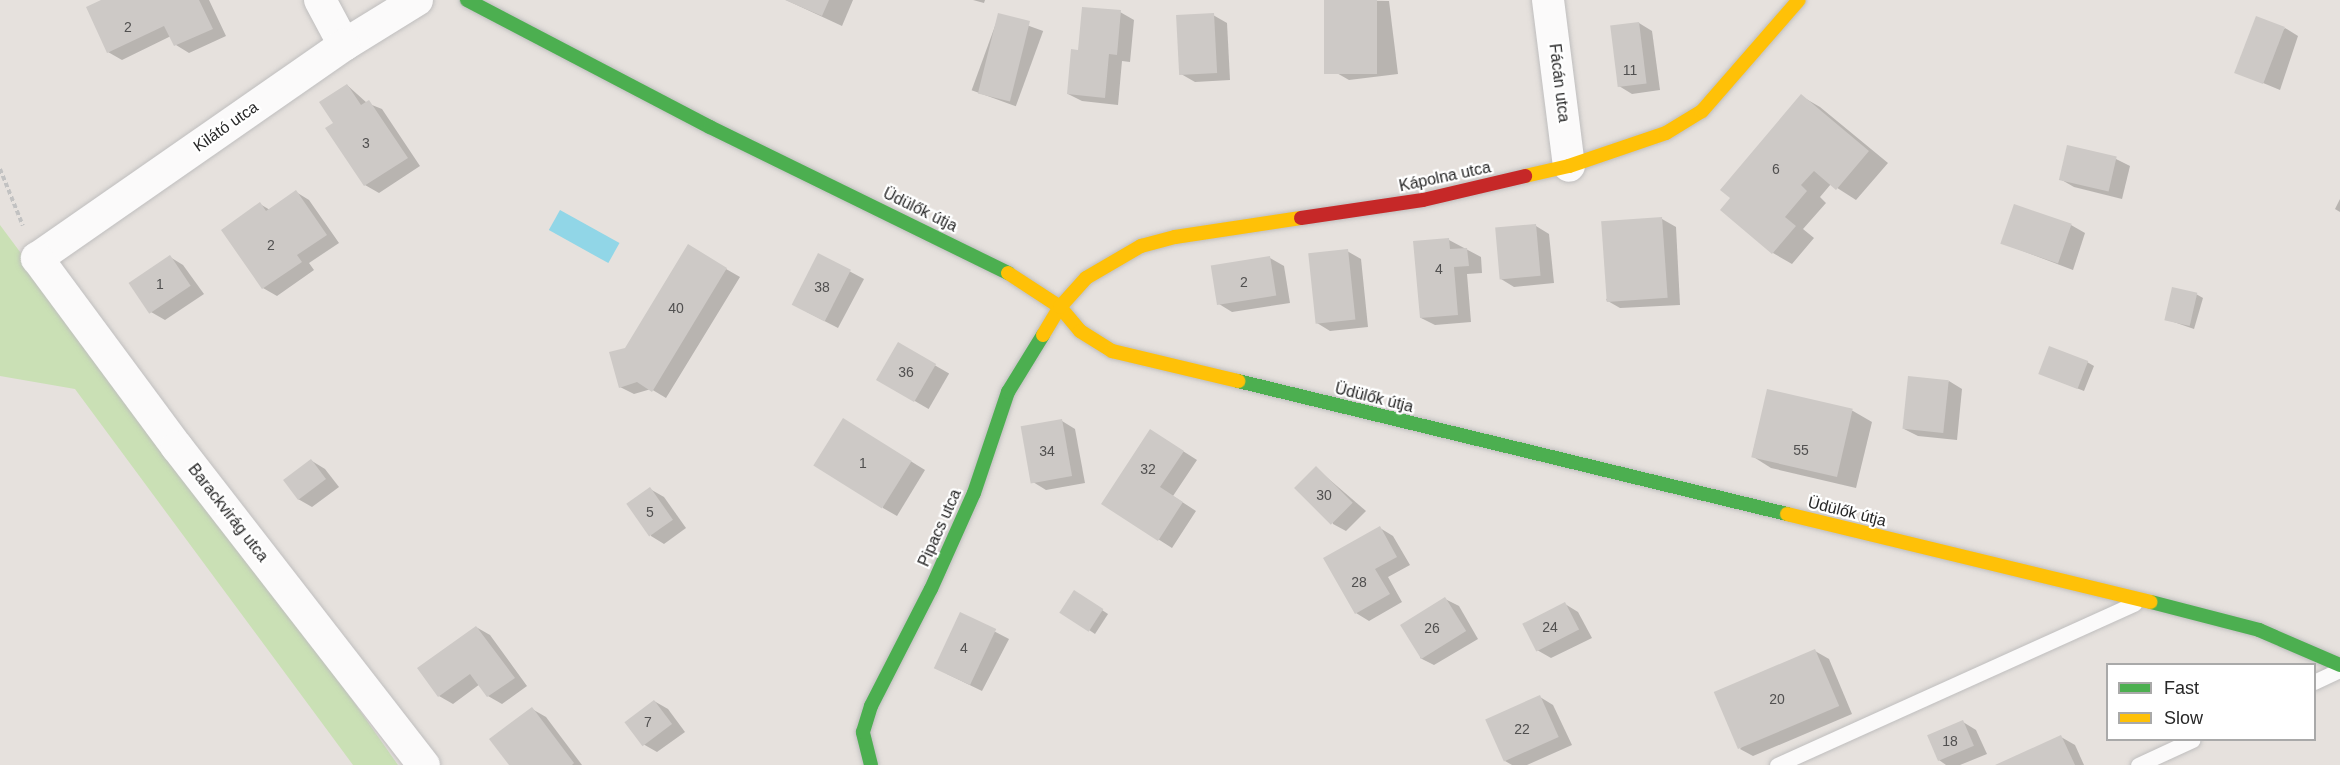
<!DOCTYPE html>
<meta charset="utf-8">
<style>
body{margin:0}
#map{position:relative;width:2340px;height:765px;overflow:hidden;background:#e6e1dd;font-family:Helvetica,sans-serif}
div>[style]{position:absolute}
.green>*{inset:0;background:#cae0b5}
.water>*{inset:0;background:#91d6e7;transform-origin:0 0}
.shadow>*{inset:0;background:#0003;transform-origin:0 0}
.building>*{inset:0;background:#cdc9c6;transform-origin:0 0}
.path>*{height:4px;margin-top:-2px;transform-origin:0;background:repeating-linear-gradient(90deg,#c2c2c2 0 4.5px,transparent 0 7.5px)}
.roads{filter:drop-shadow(0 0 2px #bfbebe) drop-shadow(0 0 2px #bfbebe)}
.lane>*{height:15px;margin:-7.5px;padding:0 7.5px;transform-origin:7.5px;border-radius:7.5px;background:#fbfafa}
.street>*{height:32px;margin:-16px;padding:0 16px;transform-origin:16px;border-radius:16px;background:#fbfafa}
.fast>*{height:14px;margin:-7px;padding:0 7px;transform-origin:7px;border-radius:7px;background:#4caf50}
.slow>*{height:14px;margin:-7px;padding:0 7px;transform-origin:7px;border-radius:7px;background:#ffc107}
.jam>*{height:14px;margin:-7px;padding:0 7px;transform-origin:7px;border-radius:7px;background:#c62828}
span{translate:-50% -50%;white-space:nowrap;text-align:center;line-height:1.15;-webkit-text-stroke:4.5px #fff;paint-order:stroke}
.number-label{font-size:14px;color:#515050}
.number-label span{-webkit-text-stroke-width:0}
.street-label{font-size:16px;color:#272727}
.legend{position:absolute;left:2106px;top:663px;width:210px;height:78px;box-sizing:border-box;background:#fff;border:2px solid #a9a9a9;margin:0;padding:8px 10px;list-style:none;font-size:18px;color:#272727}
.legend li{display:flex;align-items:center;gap:12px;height:30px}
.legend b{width:30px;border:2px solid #a9a9a9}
</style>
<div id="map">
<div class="green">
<div style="clip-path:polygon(0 225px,332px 671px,398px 765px,353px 765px,75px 389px,0 376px)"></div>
</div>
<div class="water">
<div style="left:560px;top:210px;width:68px;height:23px;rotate:29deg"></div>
</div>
<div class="shadow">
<div style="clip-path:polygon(104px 0,209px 0,226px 36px,189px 53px,176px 45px,171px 36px,122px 60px,108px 52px)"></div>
<div style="clip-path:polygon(786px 0,853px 0,842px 26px)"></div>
<div style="clip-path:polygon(973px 0,985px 0,984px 3px)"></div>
<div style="clip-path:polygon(1326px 0,1389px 1px,1398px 74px,1349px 80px,1335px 72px)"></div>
<div style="clip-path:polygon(1120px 12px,1134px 20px,1130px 62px,1122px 61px,1118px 105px,1082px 101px,1068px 94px,1079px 52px)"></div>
<div style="left:999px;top:15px;width:47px;height:80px;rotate:20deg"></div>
<div style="clip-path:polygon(1213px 15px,1227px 23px,1230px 80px,1195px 82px,1181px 74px)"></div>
<div style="clip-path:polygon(1639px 23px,1652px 31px,1660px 90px,1632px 94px,1619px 86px)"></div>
<div style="clip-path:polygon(2285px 28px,2298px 36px,2280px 90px,2239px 73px)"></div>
<div style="clip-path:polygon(347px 85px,367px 103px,382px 109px,420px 166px,379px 193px,365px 185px,327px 129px,335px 124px)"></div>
<div style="clip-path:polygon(1801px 96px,1820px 107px,1888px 163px,1856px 200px,1831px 184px,1820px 197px,1826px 203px,1803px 229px,1814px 238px,1792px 264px,1773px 253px)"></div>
<div style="clip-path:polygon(2116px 159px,2130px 166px,2122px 199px,2074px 187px,2060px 179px)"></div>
<div style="clip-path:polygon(296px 192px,309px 200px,339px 243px,309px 263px,314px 270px,277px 296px,263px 288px,223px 231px,260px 204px,270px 210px)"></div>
<div style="clip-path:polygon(2340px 199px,2340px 212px,2335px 209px)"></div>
<div style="clip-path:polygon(1662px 219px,1676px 227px,1680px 305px,1620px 308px,1606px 300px)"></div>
<div style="clip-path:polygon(2071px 225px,2085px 233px,2073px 270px,2002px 243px)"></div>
<div style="clip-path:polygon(1536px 226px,1549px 234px,1554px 283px,1514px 287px,1501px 279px)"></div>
<div style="clip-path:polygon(1449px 240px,1481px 257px,1482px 273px,1467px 274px,1471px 322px,1435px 325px,1421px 318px)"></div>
<div style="clip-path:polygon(688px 247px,740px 277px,666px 398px,651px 389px,634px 394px,620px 387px,626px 349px)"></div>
<div style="clip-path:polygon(1347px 251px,1361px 259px,1368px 327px,1330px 331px,1317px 323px)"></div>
<div style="clip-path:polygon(819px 255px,864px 279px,838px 328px,807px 312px)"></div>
<div style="clip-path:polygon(170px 257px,183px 265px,204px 294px,165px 320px,151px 312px,131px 283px)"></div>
<div style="clip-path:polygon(1270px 258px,1284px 266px,1290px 303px,1232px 312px,1219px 304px)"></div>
<div style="clip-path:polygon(2196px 294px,2203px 298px,2194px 329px,2165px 319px)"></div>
<div style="left:898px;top:344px;width:59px;height:41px;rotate:30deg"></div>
<div style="clip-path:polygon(2087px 362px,2094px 366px,2084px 391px,2041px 374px)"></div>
<div style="clip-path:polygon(1949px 381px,1962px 389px,1957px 440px,1918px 436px,1904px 429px)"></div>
<div style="clip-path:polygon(1768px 391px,1853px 411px,1872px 422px,1856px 488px,1771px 468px,1752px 456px)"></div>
<div style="clip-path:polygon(1062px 421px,1075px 429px,1085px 483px,1046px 490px,1033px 482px)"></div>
<div style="clip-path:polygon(857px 428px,925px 470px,897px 516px,883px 508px)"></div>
<div style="clip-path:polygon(1164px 439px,1197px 460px,1173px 496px,1196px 511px,1172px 548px,1103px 504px)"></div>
<div style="clip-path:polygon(312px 461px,325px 469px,339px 487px,312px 507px,298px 499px)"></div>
<div style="clip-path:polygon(1316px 468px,1366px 511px,1346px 531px,1333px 524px)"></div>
<div style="clip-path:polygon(650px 489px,664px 497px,686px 528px,664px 544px,651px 536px)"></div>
<div style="clip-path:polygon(1380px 528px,1393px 536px,1410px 565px,1388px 577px,1402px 602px,1369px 621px,1356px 613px)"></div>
<div style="clip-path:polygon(1081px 596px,1108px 614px,1095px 634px,1089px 630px)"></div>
<div style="clip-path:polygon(1445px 599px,1459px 606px,1478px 639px,1434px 665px,1420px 658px)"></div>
<div style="clip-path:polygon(1565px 604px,1578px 612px,1592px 638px,1551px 658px,1537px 650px)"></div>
<div style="clip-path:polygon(961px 614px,1009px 639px,982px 691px,947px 674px)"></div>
<div style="clip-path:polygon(476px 627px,490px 635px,527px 686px,502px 704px,488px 696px,480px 684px,453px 704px,439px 696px,419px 669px)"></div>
<div style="clip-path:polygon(1815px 651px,1829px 659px,1852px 714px,1753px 756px,1740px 749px)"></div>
<div style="clip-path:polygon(1540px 697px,1553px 705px,1572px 745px,1527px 765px,1512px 765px,1505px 761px)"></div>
<div style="clip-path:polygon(654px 701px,668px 709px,685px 732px,657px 752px,643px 744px)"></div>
<div style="clip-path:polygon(532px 709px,546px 717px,582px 765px,511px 765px)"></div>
<div style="clip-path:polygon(1963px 722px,1976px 730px,1987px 754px,1960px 765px,1946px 765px,1939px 760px)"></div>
<div style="clip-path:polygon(2061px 737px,2075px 745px,2084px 765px,2000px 765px)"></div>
</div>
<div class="building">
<div style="clip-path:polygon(101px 0,199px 0,213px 29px,174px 46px,164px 26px,107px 53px,86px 7px)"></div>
<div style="clip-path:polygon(785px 0,829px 0,822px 16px)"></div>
<div style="left:1324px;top:0;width:53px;height:74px"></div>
<div style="clip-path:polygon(1082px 7px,1121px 10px,1117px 55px,1109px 54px,1105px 98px,1067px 94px,1071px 49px,1078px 50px)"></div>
<div style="left:998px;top:13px;width:33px;height:83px;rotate:14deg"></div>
<div style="left:1214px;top:13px;width:60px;height:38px;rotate:87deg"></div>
<div style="left:2256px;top:16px;width:31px;height:61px;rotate:21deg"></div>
<div style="left:1639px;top:22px;width:62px;height:29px;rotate:83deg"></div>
<div style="clip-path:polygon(347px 84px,361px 105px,369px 100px,408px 158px,364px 186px,325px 128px,333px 123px,319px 102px)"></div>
<div style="clip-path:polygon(1801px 94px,1869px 151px,1836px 190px,1814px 171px,1801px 185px,1807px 191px,1785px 217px,1796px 226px,1772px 254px,1720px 210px,1730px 198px,1720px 190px)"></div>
<div style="left:2067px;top:145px;width:51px;height:36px;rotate:13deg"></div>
<div style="clip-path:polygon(296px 190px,327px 235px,297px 255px,302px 262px,262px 289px,221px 230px,260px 202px,266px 211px)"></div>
<div style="left:2014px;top:204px;width:61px;height:42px;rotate:19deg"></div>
<div style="left:1662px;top:217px;width:81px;height:61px;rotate:86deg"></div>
<div style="left:1536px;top:224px;width:52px;height:41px;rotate:85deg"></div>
<div style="clip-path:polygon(1449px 238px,1450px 249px,1467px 248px,1469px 266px,1454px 267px,1458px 315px,1420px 318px,1413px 241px)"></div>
<div style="clip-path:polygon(688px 244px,727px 268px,652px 392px,637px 382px,619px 388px,609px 352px,625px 348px)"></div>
<div style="left:1348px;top:249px;width:71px;height:40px;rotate:84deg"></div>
<div style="left:818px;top:253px;width:37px;height:58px;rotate:27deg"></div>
<div style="left:170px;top:255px;width:37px;height:50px;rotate:56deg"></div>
<div style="left:1270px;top:256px;width:40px;height:60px;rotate:81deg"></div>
<div style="left:2172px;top:287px;width:26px;height:34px;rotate:13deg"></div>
<div style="left:898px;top:342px;width:44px;height:44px;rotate:30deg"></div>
<div style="left:2049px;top:346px;width:42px;height:30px;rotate:21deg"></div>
<div style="left:1908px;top:376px;width:41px;height:53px;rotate:6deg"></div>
<div style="left:1767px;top:389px;width:88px;height:70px;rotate:13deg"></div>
<div style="left:843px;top:418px;width:81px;height:56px;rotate:32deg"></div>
<div style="left:1062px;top:419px;width:58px;height:42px;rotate:80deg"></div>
<div style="clip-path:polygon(1150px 429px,1184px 451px,1160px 487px,1183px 502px,1158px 541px,1101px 504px)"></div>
<div style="left:311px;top:459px;width:25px;height:35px;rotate:53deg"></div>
<div style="left:1316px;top:466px;width:52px;height:31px;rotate:45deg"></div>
<div style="left:650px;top:487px;width:40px;height:29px;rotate:55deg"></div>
<div style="clip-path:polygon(1380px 526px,1397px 557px,1375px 569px,1390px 594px,1355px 614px,1323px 558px)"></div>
<div style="left:1074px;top:590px;width:35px;height:27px;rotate:33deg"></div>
<div style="left:1445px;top:597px;width:40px;height:53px;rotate:58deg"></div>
<div style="left:1565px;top:602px;width:31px;height:48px;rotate:63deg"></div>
<div style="left:960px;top:612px;width:40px;height:62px;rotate:25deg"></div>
<div style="clip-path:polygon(476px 626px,515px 678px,487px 697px,470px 674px,438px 697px,417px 668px)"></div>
<div style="left:1815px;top:649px;width:62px;height:110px;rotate:67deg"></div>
<div style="left:1540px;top:695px;width:46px;height:60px;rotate:66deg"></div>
<div style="left:654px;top:700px;width:30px;height:37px;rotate:53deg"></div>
<div style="clip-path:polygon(532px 707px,574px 763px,572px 765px,509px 765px,489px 739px)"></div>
<div style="left:1963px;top:720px;width:28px;height:39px;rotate:67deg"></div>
<div style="clip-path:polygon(2061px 735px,2075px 765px,1995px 765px)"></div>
</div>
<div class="path">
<div style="left:0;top:169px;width:61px;rotate:68deg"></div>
</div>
<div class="roads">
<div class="lane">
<div style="left:2314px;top:682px;width:29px;rotate:-25deg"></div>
<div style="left:1777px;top:765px;width:392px;rotate:-24.3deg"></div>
<div style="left:2138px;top:765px;width:60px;rotate:-24.8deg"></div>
</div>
<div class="street">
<div style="left:320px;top:0;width:51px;rotate:61.9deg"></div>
<div style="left:417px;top:0;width:86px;rotate:148.3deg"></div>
<div style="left:344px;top:45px;width:374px;rotate:145.2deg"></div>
<div style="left:37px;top:258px;width:235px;rotate:53.5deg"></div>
<div style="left:177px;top:447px;width:403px;rotate:52.2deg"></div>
<div style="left:1548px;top:0;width:167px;rotate:82.8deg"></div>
</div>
<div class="fast">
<div style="left:467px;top:0;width:274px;rotate:27.6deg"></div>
<div style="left:710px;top:127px;width:332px;rotate:26.1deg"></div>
<div style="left:1238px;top:381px;width:565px;rotate:13.62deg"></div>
<div style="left:2151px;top:602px;width:112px;rotate:14.5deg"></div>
<div style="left:2259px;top:630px;width:88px;rotate:23.4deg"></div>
<div style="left:871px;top:765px;width:34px;rotate:-104deg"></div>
<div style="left:863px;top:732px;width:27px;rotate:-73deg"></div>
<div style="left:871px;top:706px;width:131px;rotate:-62.9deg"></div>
<div style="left:931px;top:589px;width:105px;rotate:-65.9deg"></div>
<div style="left:974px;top:493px;width:107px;rotate:-71.4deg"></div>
<div style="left:1008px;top:392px;width:67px;rotate:-58.4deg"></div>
</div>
<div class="slow">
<div style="left:1525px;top:176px;width:45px;rotate:-12.8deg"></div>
<div style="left:1569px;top:166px;width:102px;rotate:-18.8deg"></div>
<div style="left:1666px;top:133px;width:42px;rotate:-31.4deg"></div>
<div style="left:1702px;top:111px;width:147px;rotate:-48.9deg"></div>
<div style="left:1008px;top:273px;width:62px;rotate:33.2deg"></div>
<div style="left:1060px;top:307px;width:31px;rotate:50deg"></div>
<div style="left:1080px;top:331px;width:38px;rotate:32deg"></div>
<div style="left:1112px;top:351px;width:130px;rotate:13.4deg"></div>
<div style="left:1043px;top:335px;width:33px;rotate:-59deg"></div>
<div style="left:1060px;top:307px;width:39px;rotate:-48deg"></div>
<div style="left:1086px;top:278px;width:64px;rotate:-30.2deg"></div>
<div style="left:1141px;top:246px;width:35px;rotate:-15deg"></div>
<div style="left:1175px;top:237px;width:127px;rotate:-8.6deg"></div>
<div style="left:1787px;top:514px;width:374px;rotate:13.6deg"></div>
</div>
<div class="jam">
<div style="left:1301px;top:218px;width:123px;rotate:-8.4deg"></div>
<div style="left:1423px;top:200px;width:105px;rotate:-13.2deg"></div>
</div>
</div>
<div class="number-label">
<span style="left:128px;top:27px">2</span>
<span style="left:1630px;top:70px">11</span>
<span style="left:366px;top:143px">3</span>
<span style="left:1776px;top:169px">6</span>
<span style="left:271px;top:245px">2</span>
<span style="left:1439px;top:269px">4</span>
<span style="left:1244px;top:282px">2</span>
<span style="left:160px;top:284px">1</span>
<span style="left:822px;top:287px">38</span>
<span style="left:676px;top:308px">40</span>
<span style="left:906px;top:372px">36</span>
<span style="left:1801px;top:450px">55</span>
<span style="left:1047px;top:451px">34</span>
<span style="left:863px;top:463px">1</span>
<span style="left:1148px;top:469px">32</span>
<span style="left:1324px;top:495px">30</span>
<span style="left:650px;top:512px">5</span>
<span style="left:1359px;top:582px">28</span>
<span style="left:1550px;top:627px">24</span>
<span style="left:1432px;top:628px">26</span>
<span style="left:964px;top:648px">4</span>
<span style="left:1777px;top:699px">20</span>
<span style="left:648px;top:722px">7</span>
<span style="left:1522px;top:729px">22</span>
<span style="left:1950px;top:741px">18</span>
</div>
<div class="street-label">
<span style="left:1559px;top:83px;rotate:83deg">Fácán utca</span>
<span style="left:226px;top:127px;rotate:-35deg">Kilátó utca</span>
<span style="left:1445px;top:177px;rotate:-12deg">Kápolna utca</span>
<span style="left:920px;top:210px;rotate:26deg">Üdülők útja</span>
<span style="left:1374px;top:398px;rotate:14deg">Üdülők útja</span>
<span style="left:1847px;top:512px;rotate:14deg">Üdülők útja</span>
<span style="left:228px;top:513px;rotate:52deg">Barackvirág utca</span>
<span style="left:940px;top:528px;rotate:-66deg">Pipacs utca</span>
</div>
<ul class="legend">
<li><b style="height:8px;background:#4caf50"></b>Fast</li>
<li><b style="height:8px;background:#ffc107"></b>Slow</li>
</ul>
</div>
